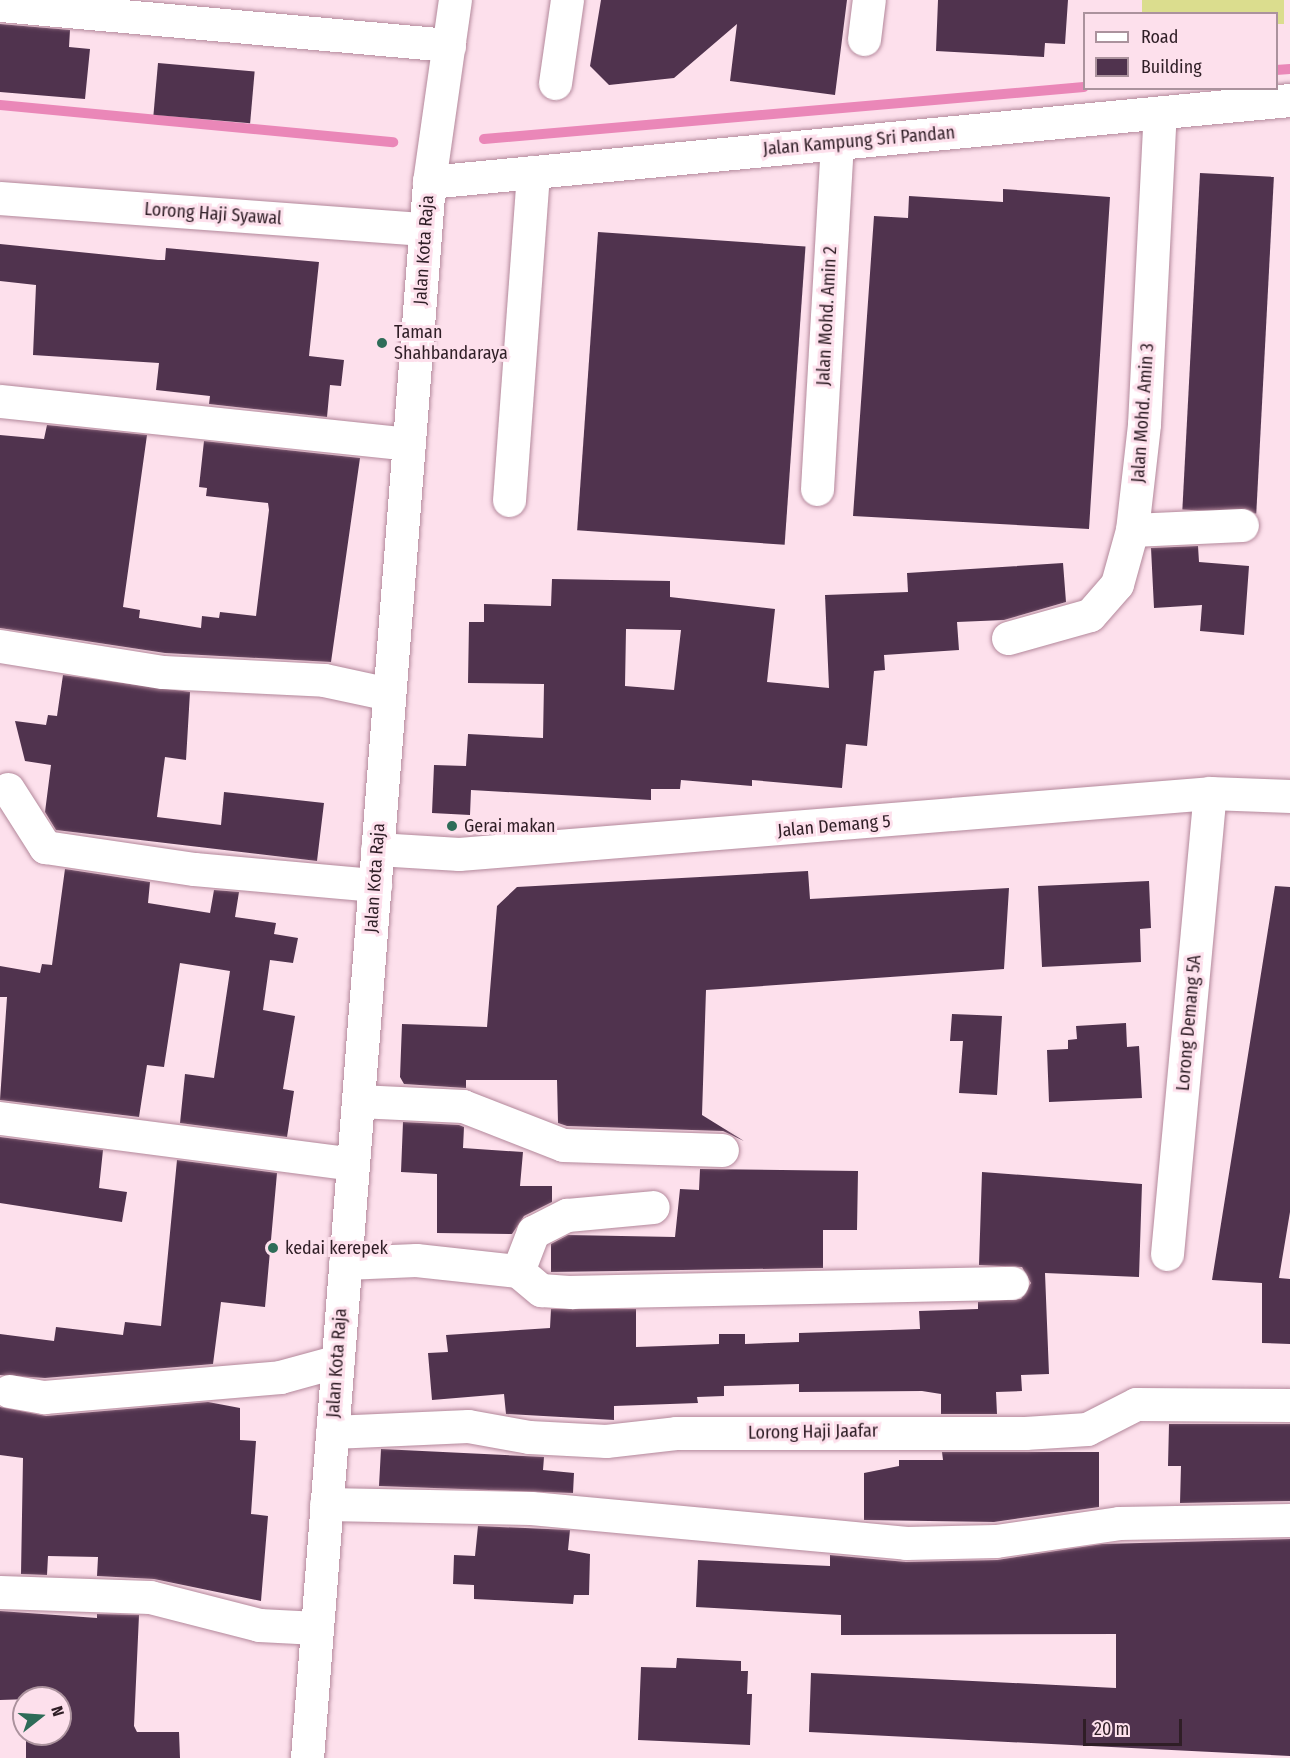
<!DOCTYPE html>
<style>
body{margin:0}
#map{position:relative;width:1290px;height:1758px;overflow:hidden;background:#fde0ec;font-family:"Fira Sans Condensed",sans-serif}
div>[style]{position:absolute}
.green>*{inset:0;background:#dbdd8e}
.stream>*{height:10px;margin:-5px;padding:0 5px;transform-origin:5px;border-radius:5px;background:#ea87b8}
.building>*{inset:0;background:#50334e;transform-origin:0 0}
.roads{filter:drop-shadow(0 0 2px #b3889b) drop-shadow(0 0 2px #b3889b)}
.minor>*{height:33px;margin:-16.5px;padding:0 16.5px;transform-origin:16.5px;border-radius:16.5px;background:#fff}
.secondary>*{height:33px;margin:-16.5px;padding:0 16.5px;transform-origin:16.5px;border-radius:16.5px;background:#fff}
.dots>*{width:16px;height:16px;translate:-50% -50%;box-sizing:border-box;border:3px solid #fde0ec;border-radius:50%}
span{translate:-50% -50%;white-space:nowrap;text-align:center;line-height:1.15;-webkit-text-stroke:6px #fde0ec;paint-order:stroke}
.street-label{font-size:18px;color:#2f1e26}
.poi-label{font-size:18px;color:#2f1e26}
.left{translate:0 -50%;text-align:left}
.legend{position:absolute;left:1083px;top:12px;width:195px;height:78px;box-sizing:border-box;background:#fde0ec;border:2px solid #ab929d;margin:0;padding:8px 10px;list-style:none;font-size:18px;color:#2f1e26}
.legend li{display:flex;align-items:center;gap:12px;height:30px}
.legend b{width:30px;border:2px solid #ab929d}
.north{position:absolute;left:12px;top:1686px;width:60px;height:60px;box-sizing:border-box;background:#fde0ec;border:2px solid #ab929d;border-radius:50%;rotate:73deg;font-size:16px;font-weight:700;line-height:24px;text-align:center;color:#2f1e26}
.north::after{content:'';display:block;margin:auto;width:21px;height:27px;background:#2e6c58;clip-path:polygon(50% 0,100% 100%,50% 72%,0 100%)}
.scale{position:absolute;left:1083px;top:1719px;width:99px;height:27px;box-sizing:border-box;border:3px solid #2f1e26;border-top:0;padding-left:8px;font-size:18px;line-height:21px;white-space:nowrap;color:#2f1e26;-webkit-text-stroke:4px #fde0ec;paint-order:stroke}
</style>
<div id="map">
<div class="green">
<div style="clip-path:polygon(1142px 0,1284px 0,1284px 24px,1277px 24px,1276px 14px,1142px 13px)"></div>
</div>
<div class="stream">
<div style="left:1276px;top:70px;width:14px;rotate:-4deg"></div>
<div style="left:0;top:105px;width:395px;rotate:5.4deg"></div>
<div style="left:484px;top:139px;width:602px;rotate:-4.95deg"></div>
</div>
<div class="building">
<div style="clip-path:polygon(601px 0,847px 0,835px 95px,730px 81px,737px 24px,674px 78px,609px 85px,590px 66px)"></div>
<div style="clip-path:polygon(938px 0,1068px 0,1065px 44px,1045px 43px,1044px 57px,936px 51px)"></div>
<div style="clip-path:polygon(0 24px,70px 30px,69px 47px,90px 49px,85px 99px,0 92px)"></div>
<div style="left:158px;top:63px;width:97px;height:52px;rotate:5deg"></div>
<div style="left:1200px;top:173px;width:74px;height:337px;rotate:3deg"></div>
<div style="clip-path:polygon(1003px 189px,1110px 197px,1089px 529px,853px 516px,874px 216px,908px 218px,909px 196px,1003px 202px)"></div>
<div style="left:598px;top:232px;width:208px;height:299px;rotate:4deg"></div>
<div style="clip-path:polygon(0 244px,158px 260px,165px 260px,166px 248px,319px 262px,309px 356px,344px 360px,341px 386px,330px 385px,327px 417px,209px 404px,210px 396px,156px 390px,159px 363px,33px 355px,36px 285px,0 281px)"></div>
<div style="clip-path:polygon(47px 425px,147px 435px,123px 607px,140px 610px,139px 618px,201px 628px,202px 616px,219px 618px,220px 612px,256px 616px,269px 510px,268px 503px,206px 496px,207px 488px,199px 487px,204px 441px,360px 458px,331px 662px,165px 653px,0 628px,0 435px,44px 439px)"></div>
<div style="clip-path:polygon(1198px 546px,1199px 562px,1249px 566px,1244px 635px,1200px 631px,1202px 605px,1154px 608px,1151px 548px)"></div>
<div style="clip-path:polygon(evenodd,1063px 563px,1066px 602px,1004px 620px,957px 622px,959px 650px,884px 655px,885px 670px,874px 671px,867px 746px,846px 744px,842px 788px,752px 780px,752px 786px,681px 780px,680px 789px,651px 789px,651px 800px,471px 790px,470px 815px,432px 813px,434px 765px,466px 766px,468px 734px,543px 738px,544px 684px,468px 683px,469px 622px,484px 622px,484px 604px,551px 606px,552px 579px,670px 581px,670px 597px,775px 609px,767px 682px,829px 688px,825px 595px,908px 592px,907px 573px,1063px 563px,626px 629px,681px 630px,674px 690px,625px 686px,626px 629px)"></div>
<div style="clip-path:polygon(63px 675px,190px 692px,186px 760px,165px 757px,157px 817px,221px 825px,224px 792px,324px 803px,317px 861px,56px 830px,45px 812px,51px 765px,25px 761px,15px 721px,46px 725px,48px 715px,57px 716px)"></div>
<div style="clip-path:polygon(65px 869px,150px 882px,148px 903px,210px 913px,214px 890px,239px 892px,235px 917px,276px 923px,274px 934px,298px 938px,293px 963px,270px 960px,263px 1010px,295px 1016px,283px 1089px,294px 1091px,287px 1137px,180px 1123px,185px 1074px,214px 1078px,230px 971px,180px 963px,164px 1067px,147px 1065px,139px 1117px,0 1100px,7px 997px,0 997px,0 966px,40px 973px,42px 964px,52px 965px)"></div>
<div style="clip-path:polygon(808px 871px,810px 899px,1009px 888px,1004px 969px,706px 990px,702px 1115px,744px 1141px,723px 1131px,567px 1126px,558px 1123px,557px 1080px,466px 1080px,466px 1088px,404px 1084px,400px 1077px,402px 1024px,487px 1027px,497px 906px,517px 887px)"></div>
<div style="clip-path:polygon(1149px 881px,1151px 928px,1140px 929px,1141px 962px,1042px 967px,1038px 886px)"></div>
<div style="clip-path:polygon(1275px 886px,1290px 887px,1290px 1212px,1279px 1278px,1290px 1279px,1290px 1344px,1262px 1343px,1262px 1283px,1212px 1280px)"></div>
<div style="clip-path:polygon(952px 1014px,1002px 1016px,997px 1095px,959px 1093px,963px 1041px,950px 1041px)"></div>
<div style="clip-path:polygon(1126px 1023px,1127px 1047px,1139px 1046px,1142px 1098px,1049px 1102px,1047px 1050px,1068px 1049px,1068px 1040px,1077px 1039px,1076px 1026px)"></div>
<div style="clip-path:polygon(403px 1122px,459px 1125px,464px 1127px,463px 1148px,523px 1152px,520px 1186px,552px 1186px,552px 1202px,524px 1216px,512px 1234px,437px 1233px,437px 1174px,401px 1172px)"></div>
<div style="clip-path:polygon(0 1137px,103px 1150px,99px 1188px,127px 1192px,122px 1222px,0 1203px)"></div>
<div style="clip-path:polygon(177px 1160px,277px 1173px,265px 1307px,221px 1302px,213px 1364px,45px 1378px,0 1375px,0 1334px,54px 1341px,56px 1327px,123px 1335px,125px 1322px,161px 1326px)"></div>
<div style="clip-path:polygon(700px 1169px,858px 1171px,857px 1230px,823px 1230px,823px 1268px,551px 1272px,551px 1244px,568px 1235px,675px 1237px,680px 1189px,699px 1190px)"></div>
<div style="clip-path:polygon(982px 1172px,1142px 1184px,1139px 1277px,1045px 1273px,1049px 1374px,1021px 1375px,1022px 1391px,996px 1392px,997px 1414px,941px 1414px,941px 1394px,922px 1391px,799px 1392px,799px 1384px,724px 1386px,724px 1396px,697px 1397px,698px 1403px,614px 1406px,614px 1420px,506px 1414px,504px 1394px,432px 1400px,428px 1353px,448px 1352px,446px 1335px,550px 1328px,551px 1309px,636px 1309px,636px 1347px,719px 1344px,719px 1334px,745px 1334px,745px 1344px,799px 1342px,799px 1333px,920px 1329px,919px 1311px,978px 1309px,978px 1302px,1021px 1299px,1031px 1283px,1022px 1267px,979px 1265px)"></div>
<div style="clip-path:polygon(208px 1402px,240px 1408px,240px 1440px,256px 1441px,251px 1514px,268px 1516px,261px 1601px,154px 1579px,97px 1576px,98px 1557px,48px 1556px,47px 1575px,21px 1574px,23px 1458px,0 1455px,0 1407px,46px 1416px)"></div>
<div style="clip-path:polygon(1169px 1424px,1290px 1424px,1290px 1501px,1180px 1503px,1181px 1466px,1168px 1466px)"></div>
<div style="clip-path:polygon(381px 1449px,544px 1457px,543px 1470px,574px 1473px,573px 1493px,379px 1486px)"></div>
<div style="clip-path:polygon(942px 1452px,1099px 1452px,1099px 1507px,994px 1522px,864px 1520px,864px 1473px,899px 1466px,899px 1460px,943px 1460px)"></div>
<div style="clip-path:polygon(478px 1526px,570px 1530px,568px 1550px,590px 1554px,589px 1595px,574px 1595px,573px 1604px,474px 1599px,474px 1585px,453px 1584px,454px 1555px,475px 1556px)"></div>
<div style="clip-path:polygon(1290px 1539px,1290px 1756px,809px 1732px,811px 1673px,1116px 1688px,1116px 1634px,841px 1635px,841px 1615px,696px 1607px,698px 1560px,830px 1566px,830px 1555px,906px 1562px,997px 1560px,1102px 1544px)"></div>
<div style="clip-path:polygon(0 1611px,97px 1618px,97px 1614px,139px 1615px,134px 1726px,137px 1732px,179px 1732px,180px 1758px,26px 1758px,26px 1734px,60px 1734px,60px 1698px,0 1700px)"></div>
<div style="clip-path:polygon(677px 1658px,741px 1661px,741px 1671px,748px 1671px,747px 1694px,752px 1694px,750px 1745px,638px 1740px,641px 1667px,676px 1668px)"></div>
</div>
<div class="roads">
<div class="minor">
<div style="left:0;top:5px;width:451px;rotate:5.1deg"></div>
<div style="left:864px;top:39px;width:39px;rotate:-83deg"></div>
<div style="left:555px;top:83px;width:84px;rotate:-81.8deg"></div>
<div style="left:429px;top:182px;width:865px;rotate:-5.44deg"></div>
<div style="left:0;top:198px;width:426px;rotate:4.2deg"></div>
<div style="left:0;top:401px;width:411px;rotate:6deg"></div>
<div style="left:817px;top:489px;width:346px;rotate:-86.7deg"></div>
<div style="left:509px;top:500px;width:329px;rotate:-85.8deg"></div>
<div style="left:1132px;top:530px;width:110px;rotate:-2.6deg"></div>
<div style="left:1008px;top:638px;width:85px;rotate:-15.7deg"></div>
<div style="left:1090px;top:615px;width:41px;rotate:-48.9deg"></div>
<div style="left:1117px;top:584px;width:56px;rotate:-74.5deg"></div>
<div style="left:1132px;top:530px;width:107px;rotate:-83.5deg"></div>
<div style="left:1144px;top:424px;width:311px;rotate:-87.1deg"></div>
<div style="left:0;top:646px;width:165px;rotate:9.1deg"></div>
<div style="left:163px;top:672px;width:161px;rotate:2.8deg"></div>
<div style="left:324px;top:680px;width:66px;rotate:12.2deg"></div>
<div style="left:8px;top:789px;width:69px;rotate:57.5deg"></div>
<div style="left:45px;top:847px;width:151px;rotate:8.4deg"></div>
<div style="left:194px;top:869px;width:182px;rotate:5.1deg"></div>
<div style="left:377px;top:849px;width:82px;rotate:3.5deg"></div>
<div style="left:459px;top:854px;width:753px;rotate:-4.64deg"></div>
<div style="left:1210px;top:793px;width:80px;rotate:2.1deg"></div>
<div style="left:358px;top:1101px;width:105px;rotate:2.7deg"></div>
<div style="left:463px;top:1106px;width:107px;rotate:21.3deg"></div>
<div style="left:563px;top:1145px;width:159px;rotate:1.8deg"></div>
<div style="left:0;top:1118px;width:356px;rotate:7.4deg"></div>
<div style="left:1167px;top:1254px;width:463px;rotate:-84.7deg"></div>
<div style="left:345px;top:1263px;width:71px;rotate:-2.4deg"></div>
<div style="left:416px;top:1260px;width:103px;rotate:6.2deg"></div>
<div style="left:518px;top:1271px;width:42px;rotate:-69deg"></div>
<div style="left:533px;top:1232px;width:38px;rotate:-27deg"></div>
<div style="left:567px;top:1215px;width:86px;rotate:-5.3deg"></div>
<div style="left:518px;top:1271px;width:30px;rotate:40deg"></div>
<div style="left:541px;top:1290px;width:31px;rotate:4deg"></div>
<div style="left:572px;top:1292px;width:440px;rotate:-1.2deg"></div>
<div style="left:9px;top:1391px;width:36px;rotate:10deg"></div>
<div style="left:44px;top:1397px;width:237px;rotate:-4.8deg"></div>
<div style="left:280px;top:1377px;width:60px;rotate:-15.4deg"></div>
<div style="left:332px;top:1432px;width:136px;rotate:-2.5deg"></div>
<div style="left:468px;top:1426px;width:62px;rotate:10.2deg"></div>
<div style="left:529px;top:1437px;width:77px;rotate:3deg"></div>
<div style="left:606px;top:1441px;width:70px;rotate:-6.5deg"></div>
<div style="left:676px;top:1433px;width:349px"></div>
<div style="left:1025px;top:1433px;width:62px;rotate:-3.7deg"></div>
<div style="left:1087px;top:1429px;width:55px;rotate:-27deg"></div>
<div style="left:1136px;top:1404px;width:154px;rotate:0.4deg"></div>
<div style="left:326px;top:1504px;width:205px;rotate:1.1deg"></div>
<div style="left:531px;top:1508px;width:377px;rotate:5.3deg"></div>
<div style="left:906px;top:1543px;width:90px;rotate:-1.3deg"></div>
<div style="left:996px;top:1541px;width:124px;rotate:-8.3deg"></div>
<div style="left:1119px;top:1523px;width:171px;rotate:-1deg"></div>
<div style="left:0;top:1592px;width:150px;rotate:1.9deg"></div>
<div style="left:150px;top:1597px;width:113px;rotate:14.4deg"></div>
<div style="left:259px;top:1625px;width:58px;rotate:3deg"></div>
</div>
<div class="secondary">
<div style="left:307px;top:1758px;width:1581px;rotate:-85.57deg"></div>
<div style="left:429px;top:182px;width:184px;rotate:-81.9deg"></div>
</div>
</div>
<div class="dots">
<div style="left:382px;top:343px;background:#2e6c58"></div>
<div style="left:452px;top:826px;background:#2e6c58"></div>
<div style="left:273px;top:1248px;background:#2e6c58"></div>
</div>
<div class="street-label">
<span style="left:859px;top:141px;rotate:-5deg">Jalan Kampung Sri Pandan</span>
<span style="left:213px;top:214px;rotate:4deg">Lorong Haji Syawal</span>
<span style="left:424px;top:250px;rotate:-86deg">Jalan Kota Raja</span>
<span style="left:827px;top:316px;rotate:-87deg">Jalan Mohd. Amin 2</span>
<span style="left:1143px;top:413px;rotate:-86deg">Jalan Mohd. Amin 3</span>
<span style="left:834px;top:826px;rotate:-5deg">Jalan Demang 5</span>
<span style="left:375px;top:878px;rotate:-86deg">Jalan Kota Raja</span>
<span style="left:1189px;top:1023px;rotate:-85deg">Lorong Demang 5A</span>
<span style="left:337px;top:1363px;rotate:-86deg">Jalan Kota Raja</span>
<span style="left:813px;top:1432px;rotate:-1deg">Lorong Haji Jaafar</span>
</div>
<div class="poi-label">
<span class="left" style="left:394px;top:343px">Taman<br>Shahbandaraya</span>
<span class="left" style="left:464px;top:826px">Gerai makan</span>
<span class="left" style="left:285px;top:1248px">kedai kerepek</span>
</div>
<ul class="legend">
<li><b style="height:8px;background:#fff"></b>Road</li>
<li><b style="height:16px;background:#50334e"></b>Building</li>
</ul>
<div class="north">N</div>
<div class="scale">20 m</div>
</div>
